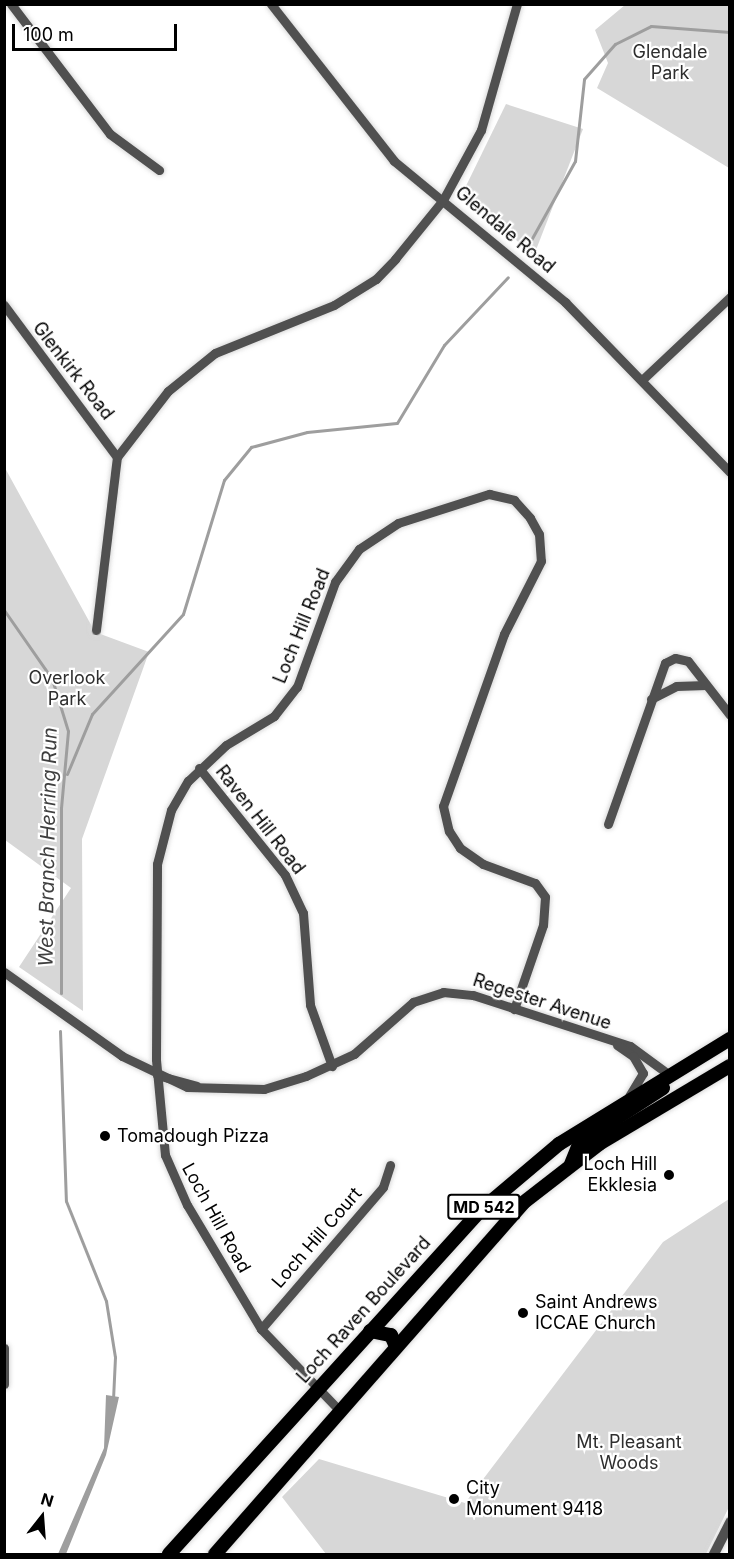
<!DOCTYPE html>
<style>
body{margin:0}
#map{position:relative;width:734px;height:1559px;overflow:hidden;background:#fff;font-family:Inter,sans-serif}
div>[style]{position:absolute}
.green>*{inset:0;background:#d7d7d7}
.water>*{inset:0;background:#9e9e9e}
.stream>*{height:3px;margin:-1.5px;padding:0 1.5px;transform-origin:1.5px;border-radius:1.5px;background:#9e9e9e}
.roads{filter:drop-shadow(0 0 2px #dbdbdb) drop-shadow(0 0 2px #dbdbdb)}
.minor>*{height:9px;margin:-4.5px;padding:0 4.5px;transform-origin:4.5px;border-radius:4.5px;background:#505050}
.tertiary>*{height:10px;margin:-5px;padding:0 5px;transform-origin:5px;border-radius:5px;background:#505050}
.primary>*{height:14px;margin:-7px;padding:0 7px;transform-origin:7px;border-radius:7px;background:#000}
.dots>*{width:16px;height:16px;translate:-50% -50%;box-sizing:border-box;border:3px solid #fff;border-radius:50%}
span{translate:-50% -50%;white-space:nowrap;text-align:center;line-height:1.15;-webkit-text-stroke:4.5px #fff;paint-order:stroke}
.shield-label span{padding:2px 4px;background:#fff;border:2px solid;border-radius:4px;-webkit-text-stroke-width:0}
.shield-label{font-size:16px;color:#000;font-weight:700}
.park-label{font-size:18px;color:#2e2e2e}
.street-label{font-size:18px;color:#000}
.poi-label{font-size:18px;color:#000}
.left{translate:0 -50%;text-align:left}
.right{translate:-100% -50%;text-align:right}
.water-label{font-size:20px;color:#3f3f3f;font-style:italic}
.frame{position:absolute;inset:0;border:6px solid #000;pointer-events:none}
.north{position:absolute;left:12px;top:1487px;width:60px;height:60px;-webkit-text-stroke:4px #fff;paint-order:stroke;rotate:17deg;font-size:16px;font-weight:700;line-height:24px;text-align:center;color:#000}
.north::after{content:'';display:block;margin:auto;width:21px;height:27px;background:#000;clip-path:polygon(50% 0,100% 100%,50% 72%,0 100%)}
.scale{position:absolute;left:12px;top:24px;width:165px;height:27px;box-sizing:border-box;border:3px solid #000;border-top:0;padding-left:8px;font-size:18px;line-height:21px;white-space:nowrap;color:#000;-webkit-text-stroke:4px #fff;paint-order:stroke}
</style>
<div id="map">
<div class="green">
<div style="clip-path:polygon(625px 5px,729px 5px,729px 168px,597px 88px,608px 63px,595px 30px)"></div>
<div style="clip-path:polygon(506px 104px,583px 129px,534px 255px,466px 198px,465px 188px)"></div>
<div style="clip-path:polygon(5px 468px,95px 632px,149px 652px,82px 839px,83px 1011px,19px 967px,71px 888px,5px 840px)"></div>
<div style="clip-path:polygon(729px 1199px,729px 1507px,706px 1554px,326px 1554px,282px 1497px,319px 1459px,465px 1503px,663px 1242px)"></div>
</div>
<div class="water">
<div style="clip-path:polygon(106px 1395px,119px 1397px,106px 1455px,66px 1554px,58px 1554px,104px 1448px)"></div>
</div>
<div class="stream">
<div style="left:526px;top:249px;width:101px;rotate:-60.9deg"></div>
<div style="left:575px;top:161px;width:82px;rotate:-83.7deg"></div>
<div style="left:584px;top:79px;width:47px;rotate:-48.5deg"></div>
<div style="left:615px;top:44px;width:40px;rotate:-26.6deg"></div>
<div style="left:651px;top:26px;width:79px;rotate:4.3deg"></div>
<div style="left:4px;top:610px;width:84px;rotate:55.2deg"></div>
<div style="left:52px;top:679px;width:54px;rotate:72.9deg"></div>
<div style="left:68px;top:731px;width:77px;rotate:95.2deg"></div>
<div style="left:61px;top:808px;width:185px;rotate:90deg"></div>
<div style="left:67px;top:774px;width:65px;rotate:-67.4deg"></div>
<div style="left:92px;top:714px;width:135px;rotate:-47.7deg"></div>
<div style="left:183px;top:614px;width:140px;rotate:-73deg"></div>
<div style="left:224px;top:480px;width:43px;rotate:-50.7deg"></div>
<div style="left:251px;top:447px;width:58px;rotate:-15deg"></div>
<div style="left:307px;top:432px;width:90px;rotate:-5.7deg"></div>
<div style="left:397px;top:423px;width:91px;rotate:-58.9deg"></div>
<div style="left:444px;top:345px;width:93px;rotate:-46.7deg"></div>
<div style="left:60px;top:1031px;width:170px;rotate:88deg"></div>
<div style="left:66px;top:1201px;width:108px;rotate:68.2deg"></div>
<div style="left:106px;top:1301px;width:57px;rotate:80.9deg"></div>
<div style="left:115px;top:1357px;width:42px;rotate:92.7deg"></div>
</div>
<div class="roads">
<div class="minor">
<div style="left:11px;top:4px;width:163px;rotate:52.7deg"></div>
<div style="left:110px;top:134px;width:61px;rotate:36.3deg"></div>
<div style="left:271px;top:4px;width:199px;rotate:51.9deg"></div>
<div style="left:394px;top:161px;width:222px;rotate:39.5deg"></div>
<div style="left:565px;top:302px;width:237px;rotate:45.9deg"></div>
<div style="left:4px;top:305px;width:189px;rotate:53.4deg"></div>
<div style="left:643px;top:379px;width:120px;rotate:-43.3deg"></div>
<div style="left:96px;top:630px;width:174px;rotate:-83.1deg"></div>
<div style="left:117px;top:457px;width:83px;rotate:-52.3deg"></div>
<div style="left:168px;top:391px;width:60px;rotate:-39deg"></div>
<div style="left:215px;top:353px;width:128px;rotate:-22deg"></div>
<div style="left:334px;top:305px;width:49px;rotate:-31.8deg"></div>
<div style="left:376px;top:279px;width:28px;rotate:-46deg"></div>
<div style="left:395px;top:259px;width:76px;rotate:-50.9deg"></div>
<div style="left:443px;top:200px;width:80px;rotate:-61.5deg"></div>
<div style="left:481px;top:130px;width:131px;rotate:-74.1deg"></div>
<div style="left:651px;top:699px;width:28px;rotate:-27deg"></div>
<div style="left:676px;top:686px;width:30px;rotate:-2deg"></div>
<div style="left:199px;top:768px;width:137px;rotate:51.2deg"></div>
<div style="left:285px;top:875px;width:42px;rotate:64.7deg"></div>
<div style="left:303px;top:913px;width:92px;rotate:85.6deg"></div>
<div style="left:310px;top:1005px;width:65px;rotate:70.2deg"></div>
<div style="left:608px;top:824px;width:171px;rotate:-70.5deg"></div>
<div style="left:665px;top:663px;width:11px;rotate:-27deg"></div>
<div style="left:675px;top:658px;width:13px;rotate:13deg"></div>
<div style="left:688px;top:661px;width:68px;rotate:52.1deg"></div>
<div style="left:4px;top:972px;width:145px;rotate:35.4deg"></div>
<div style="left:122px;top:1056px;width:72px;rotate:25.5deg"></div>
<div style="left:187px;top:1087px;width:77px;rotate:1.5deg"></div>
<div style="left:264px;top:1089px;width:44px;rotate:-17.2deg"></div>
<div style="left:306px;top:1076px;width:53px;rotate:-24.6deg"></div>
<div style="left:354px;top:1054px;width:79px;rotate:-41.4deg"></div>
<div style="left:413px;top:1002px;width:32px;rotate:-18deg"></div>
<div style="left:443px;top:992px;width:30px;rotate:6deg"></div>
<div style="left:473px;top:995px;width:165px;rotate:18deg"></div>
<div style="left:630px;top:1046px;width:51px;rotate:36.2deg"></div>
<div style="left:617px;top:1045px;width:19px;rotate:35deg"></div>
<div style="left:633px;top:1056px;width:20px;rotate:60deg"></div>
<div style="left:643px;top:1073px;width:27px;rotate:121deg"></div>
<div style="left:157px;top:1075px;width:41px;rotate:15.4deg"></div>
<div style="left:261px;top:1329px;width:187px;rotate:-49.3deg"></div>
<div style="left:383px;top:1187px;width:23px;rotate:-72deg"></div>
<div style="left:4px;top:1348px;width:36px;rotate:90deg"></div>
<div style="left:340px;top:1411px;width:114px;rotate:-133.9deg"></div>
<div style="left:261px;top:1329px;width:144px;rotate:-120.8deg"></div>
<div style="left:187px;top:1205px;width:55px;rotate:-113.7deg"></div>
<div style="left:165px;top:1155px;width:96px;rotate:-95.4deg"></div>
<div style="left:156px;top:1059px;width:195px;rotate:-89.7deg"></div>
<div style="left:157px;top:864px;width:56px;rotate:-75.5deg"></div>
<div style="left:171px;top:810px;width:34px;rotate:-60deg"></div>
<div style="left:188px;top:781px;width:52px;rotate:-43.5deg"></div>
<div style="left:226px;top:745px;width:56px;rotate:-31.1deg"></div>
<div style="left:274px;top:716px;width:37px;rotate:-52deg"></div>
<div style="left:297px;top:687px;width:112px;rotate:-70.1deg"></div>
<div style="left:335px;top:582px;width:41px;rotate:-54deg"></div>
<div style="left:359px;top:549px;width:47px;rotate:-33.7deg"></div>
<div style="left:398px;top:523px;width:96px;rotate:-17.7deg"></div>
<div style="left:489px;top:494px;width:26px;rotate:13deg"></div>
<div style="left:514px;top:500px;width:24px;rotate:48deg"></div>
<div style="left:530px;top:518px;width:18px;rotate:61deg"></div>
<div style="left:539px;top:534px;width:27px;rotate:86deg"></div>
<div style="left:541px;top:561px;width:82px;rotate:116.9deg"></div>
<div style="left:504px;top:634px;width:182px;rotate:109.5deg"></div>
<div style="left:443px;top:806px;width:26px;rotate:77deg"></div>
<div style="left:449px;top:831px;width:20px;rotate:57deg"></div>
<div style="left:460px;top:848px;width:28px;rotate:35deg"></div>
<div style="left:483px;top:864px;width:55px;rotate:20.1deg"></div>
<div style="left:535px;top:883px;width:17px;rotate:54deg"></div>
<div style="left:545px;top:897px;width:28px;rotate:94deg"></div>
<div style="left:543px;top:925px;width:89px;rotate:109deg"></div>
</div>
<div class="tertiary">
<div style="left:714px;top:1554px;width:36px;rotate:-63deg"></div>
</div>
<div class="primary">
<div style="left:571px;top:1164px;width:24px;rotate:-68deg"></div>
<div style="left:580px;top:1142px;width:99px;rotate:-33deg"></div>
<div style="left:370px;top:1331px;width:21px;rotate:11deg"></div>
<div style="left:391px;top:1335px;width:13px;rotate:67deg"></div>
<div style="left:169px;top:1554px;width:466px;rotate:-47.8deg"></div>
<div style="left:482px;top:1209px;width:101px;rotate:-40.2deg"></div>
<div style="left:559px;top:1144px;width:201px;rotate:-31.6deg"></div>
<div style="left:215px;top:1554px;width:467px;rotate:-48.7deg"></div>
<div style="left:523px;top:1203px;width:96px;rotate:-37.8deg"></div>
<div style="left:599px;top:1144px;width:152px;rotate:-30.8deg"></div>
</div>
</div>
<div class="dots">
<div style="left:105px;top:1136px;background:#000"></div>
<div style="left:669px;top:1175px;background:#000"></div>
<div style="left:523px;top:1313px;background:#000"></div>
<div style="left:454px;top:1499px;background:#000"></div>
</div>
<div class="shield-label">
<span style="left:484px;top:1207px">MD 542</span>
</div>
<div class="park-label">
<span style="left:670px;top:63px">Glendale<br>Park</span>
<span style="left:67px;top:689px">Overlook<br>Park</span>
<span style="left:629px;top:1453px">Mt. Pleasant<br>Woods</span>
</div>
<div class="street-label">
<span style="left:505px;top:230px;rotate:40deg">Glendale Road</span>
<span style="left:73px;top:371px;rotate:52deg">Glenkirk Road</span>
<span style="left:302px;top:626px;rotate:-68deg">Loch Hill Road</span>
<span style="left:260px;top:820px;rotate:52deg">Raven Hill Road</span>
<span style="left:542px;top:1002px;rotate:18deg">Regester Avenue</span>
<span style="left:216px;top:1218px;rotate:61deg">Loch Hill Road</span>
<span style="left:317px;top:1238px;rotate:-49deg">Loch Hill Court</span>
<span style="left:364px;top:1310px;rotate:-48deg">Loch Raven Boulevard</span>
</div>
<div class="poi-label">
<span class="left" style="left:117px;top:1136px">Tomadough Pizza</span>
<span class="right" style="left:657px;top:1175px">Loch Hill<br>Ekklesia</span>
<span class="left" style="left:535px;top:1313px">Saint Andrews<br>ICCAE Church</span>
<span class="left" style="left:466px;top:1499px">City<br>Monument 9418</span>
</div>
<div class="water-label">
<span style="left:48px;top:847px;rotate:-89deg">West Branch Herring Run</span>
</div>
<div class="frame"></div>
<div class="north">N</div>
<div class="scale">100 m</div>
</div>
